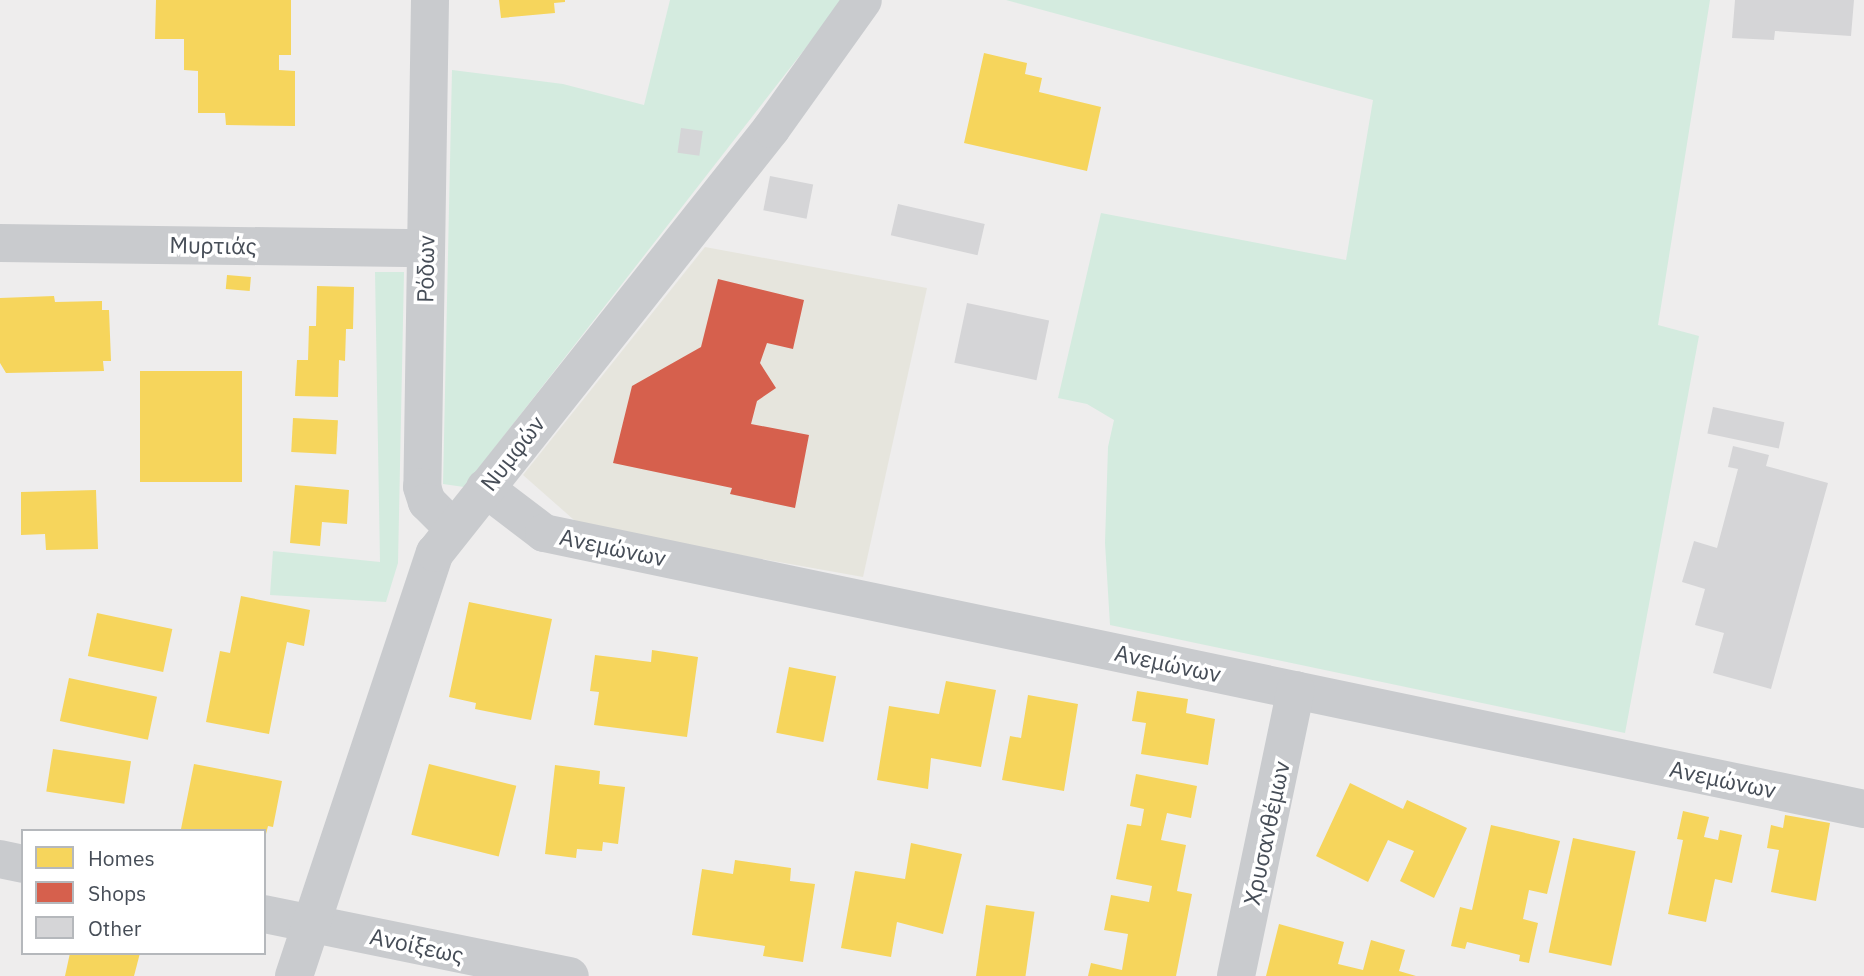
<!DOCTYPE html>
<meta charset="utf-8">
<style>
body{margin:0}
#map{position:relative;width:1864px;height:976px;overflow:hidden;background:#eeeded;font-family:"IBM Plex Sans",sans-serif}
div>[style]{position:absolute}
.commercial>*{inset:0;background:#e6e5dd}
.green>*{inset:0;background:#d4ebdf}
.homes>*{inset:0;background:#f6d55c;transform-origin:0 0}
.shops>*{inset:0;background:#d6604d}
.building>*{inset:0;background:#d5d5d7;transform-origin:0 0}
.street>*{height:38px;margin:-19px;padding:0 19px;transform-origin:19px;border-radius:19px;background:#c9cbce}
span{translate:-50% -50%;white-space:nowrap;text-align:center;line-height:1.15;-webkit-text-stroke:7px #fff;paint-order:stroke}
.street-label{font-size:23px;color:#464d57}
.legend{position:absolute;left:21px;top:829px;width:245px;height:126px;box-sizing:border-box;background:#fff;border:2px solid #b5b8bc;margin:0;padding:9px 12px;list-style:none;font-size:21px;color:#464d57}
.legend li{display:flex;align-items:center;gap:14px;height:35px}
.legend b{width:35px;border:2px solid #b5b8bc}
</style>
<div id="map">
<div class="commercial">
<div style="clip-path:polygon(705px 247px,927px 288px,863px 577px,582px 527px,523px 475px)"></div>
</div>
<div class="green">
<div style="clip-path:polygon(670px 0,843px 0,464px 487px,443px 484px,452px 70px,563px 84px,644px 105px)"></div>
<div style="clip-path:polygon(1006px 0,1710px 0,1658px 325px,1699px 336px,1625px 733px,1110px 625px,1105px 543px,1108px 447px,1114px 420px,1087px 404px,1058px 398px,1101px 213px,1346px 260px,1373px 100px)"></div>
<div style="clip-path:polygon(375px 272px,404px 272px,398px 563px,386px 602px,270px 595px,273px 551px,380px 562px)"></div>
</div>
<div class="homes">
<div style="clip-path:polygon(156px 0,291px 0,291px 55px,279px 55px,279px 70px,295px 71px,295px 126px,226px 125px,225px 113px,198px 113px,198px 71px,184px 70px,184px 39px,155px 39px)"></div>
<div style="clip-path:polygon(499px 0,565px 0,565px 2px,554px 3px,555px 13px,501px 18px)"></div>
<div style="clip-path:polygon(984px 53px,1027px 63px,1025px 74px,1042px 78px,1039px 92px,1101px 107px,1087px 171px,964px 143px)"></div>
<div style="left:227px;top:275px;width:24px;height:14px;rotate:5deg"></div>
<div style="clip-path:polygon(317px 286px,354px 287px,353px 329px,346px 329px,345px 361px,339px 360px,338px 397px,295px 396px,297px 360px,308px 360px,309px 326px,316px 326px)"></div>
<div style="clip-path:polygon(54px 296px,55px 302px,102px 301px,102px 310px,109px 310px,111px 361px,103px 361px,104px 371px,6px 373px,0 363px,0 298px)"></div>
<div style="left:140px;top:371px;width:102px;height:111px"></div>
<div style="left:293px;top:418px;width:45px;height:34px;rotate:3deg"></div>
<div style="clip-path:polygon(295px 485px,349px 490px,347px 524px,322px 522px,320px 546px,290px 543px)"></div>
<div style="clip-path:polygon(96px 490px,98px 549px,46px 550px,45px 534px,21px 535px,21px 492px)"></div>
<div style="clip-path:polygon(241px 596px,310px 610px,304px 646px,287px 642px,269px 734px,206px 722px,220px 651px,230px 653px)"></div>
<div style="clip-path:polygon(469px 602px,552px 619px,531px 720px,475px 709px,476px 703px,449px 697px)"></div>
<div style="left:97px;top:613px;width:77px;height:44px;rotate:12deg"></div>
<div style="clip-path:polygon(652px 650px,698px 657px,687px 737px,594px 725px,599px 692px,590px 691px,595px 655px,651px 662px)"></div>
<div style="left:789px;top:667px;width:48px;height:67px;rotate:11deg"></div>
<div style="left:69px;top:678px;width:90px;height:44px;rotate:12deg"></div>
<div style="clip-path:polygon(946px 681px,996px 690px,981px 767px,931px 758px,928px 789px,877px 780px,889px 706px,939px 714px)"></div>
<div style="clip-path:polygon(1137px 691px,1188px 699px,1186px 713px,1215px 719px,1208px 765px,1141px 754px,1146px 723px,1132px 721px)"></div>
<div style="clip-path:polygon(1028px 695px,1078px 704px,1064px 791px,1002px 780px,1010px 736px,1021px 738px)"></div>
<div style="left:53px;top:749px;width:79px;height:43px;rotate:9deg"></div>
<div style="clip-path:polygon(194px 764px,282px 781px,273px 827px,268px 826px,265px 838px,264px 831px,181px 829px)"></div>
<div style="left:429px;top:764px;width:90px;height:73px;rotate:14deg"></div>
<div style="clip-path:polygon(555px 765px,600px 771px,599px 784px,625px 787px,618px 844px,603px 842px,602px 851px,577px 849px,576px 858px,545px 854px)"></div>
<div style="clip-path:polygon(1136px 774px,1197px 786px,1191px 818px,1167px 813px,1161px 840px,1186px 845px,1177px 891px,1192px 894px,1176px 976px,1088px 976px,1091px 963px,1122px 970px,1128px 934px,1104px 930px,1111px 895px,1149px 902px,1152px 886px,1116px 879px,1127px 824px,1141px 826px,1144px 809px,1130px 806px)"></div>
<div style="clip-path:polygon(1350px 783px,1403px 809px,1407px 800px,1467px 828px,1434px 898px,1400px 881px,1414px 851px,1388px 840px,1368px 882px,1316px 856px)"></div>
<div style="clip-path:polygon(1683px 811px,1709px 817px,1704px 837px,1718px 840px,1720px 830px,1742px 835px,1732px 883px,1715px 879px,1706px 922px,1668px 914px,1683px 840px,1677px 839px)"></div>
<div style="clip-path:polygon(1785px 815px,1830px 823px,1816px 901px,1771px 892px,1779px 850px,1767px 848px,1771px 825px,1783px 828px)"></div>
<div style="clip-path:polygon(1491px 825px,1560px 841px,1547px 894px,1529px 890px,1523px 919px,1538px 923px,1529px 963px,1519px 961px,1520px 955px,1467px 942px,1465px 949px,1451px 946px,1460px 907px,1472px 910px)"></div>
<div style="left:1573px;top:838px;width:64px;height:117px;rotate:12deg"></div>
<div style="clip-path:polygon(911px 843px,962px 854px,943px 934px,897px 922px,891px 957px,841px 948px,855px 871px,905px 879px)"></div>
<div style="clip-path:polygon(735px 860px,791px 868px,790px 881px,815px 884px,803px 962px,763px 956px,765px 946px,692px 935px,702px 869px,733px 874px)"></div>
<div style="left:986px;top:905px;width:49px;height:72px;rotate:8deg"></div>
<div style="clip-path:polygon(1279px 924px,1344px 942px,1338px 964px,1363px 970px,1371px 940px,1405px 950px,1399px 971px,1416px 976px,1266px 976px)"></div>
<div style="clip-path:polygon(70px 953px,140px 953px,134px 976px,65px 976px)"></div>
</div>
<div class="shops">
<div style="clip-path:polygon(718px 279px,804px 300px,793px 349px,767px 343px,760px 363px,776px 388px,757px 401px,751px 424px,809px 435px,795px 508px,730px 494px,732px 488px,613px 463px,632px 386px,701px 347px)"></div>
</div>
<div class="building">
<div style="clip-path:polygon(1735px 0,1854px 0,1851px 36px,1775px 31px,1774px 40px,1732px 38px)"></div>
<div style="left:681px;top:128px;width:22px;height:25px;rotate:8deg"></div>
<div style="left:770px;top:176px;width:44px;height:35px;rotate:11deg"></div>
<div style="left:898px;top:204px;width:89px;height:32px;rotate:13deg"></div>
<div style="left:967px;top:303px;width:84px;height:61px;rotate:12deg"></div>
<div style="left:1713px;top:407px;width:73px;height:27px;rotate:12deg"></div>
<div style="clip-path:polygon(1733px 446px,1769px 455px,1766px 466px,1828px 483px,1771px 689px,1713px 673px,1724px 633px,1695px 625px,1705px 589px,1682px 582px,1694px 541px,1717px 548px,1738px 469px,1728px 467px)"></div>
</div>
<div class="street">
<div style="left:430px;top:0;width:487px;rotate:90.9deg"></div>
<div style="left:422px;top:487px;width:16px;rotate:72deg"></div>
<div style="left:427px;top:502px;width:35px;rotate:45deg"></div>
<div style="left:0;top:243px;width:425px;rotate:0.7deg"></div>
<div style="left:485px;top:488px;width:74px;rotate:37.3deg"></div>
<div style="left:544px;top:533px;width:1349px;rotate:11.81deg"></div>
<div style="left:0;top:859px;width:24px;rotate:12deg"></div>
<div style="left:264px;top:914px;width:312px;rotate:11.5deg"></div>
<div style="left:294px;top:976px;width:446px;rotate:-71.6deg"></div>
<div style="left:435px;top:553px;width:541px;rotate:-51.6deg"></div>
<div style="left:771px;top:129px;width:158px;rotate:-54.5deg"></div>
<div style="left:1236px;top:976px;width:292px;rotate:-78.2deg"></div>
</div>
<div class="street-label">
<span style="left:213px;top:245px;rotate:1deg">Μυρτιάς</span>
<span style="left:425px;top:269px;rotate:-89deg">Ρόδων</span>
<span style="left:512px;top:453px;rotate:-52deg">Νυμφών</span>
<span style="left:613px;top:547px;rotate:12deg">Ανεμώνων</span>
<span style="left:1168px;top:663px;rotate:12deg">Ανεμώνων</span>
<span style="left:1723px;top:779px;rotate:12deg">Ανεμώνων</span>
<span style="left:1266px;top:833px;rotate:-78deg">Χρυσανθέμων</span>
<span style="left:417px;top:945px;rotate:12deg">Ανοίξεως</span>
</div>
<ul class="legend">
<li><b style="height:19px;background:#f6d55c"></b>Homes</li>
<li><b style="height:19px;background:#d6604d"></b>Shops</li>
<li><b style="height:19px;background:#d5d5d7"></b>Other</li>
</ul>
</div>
